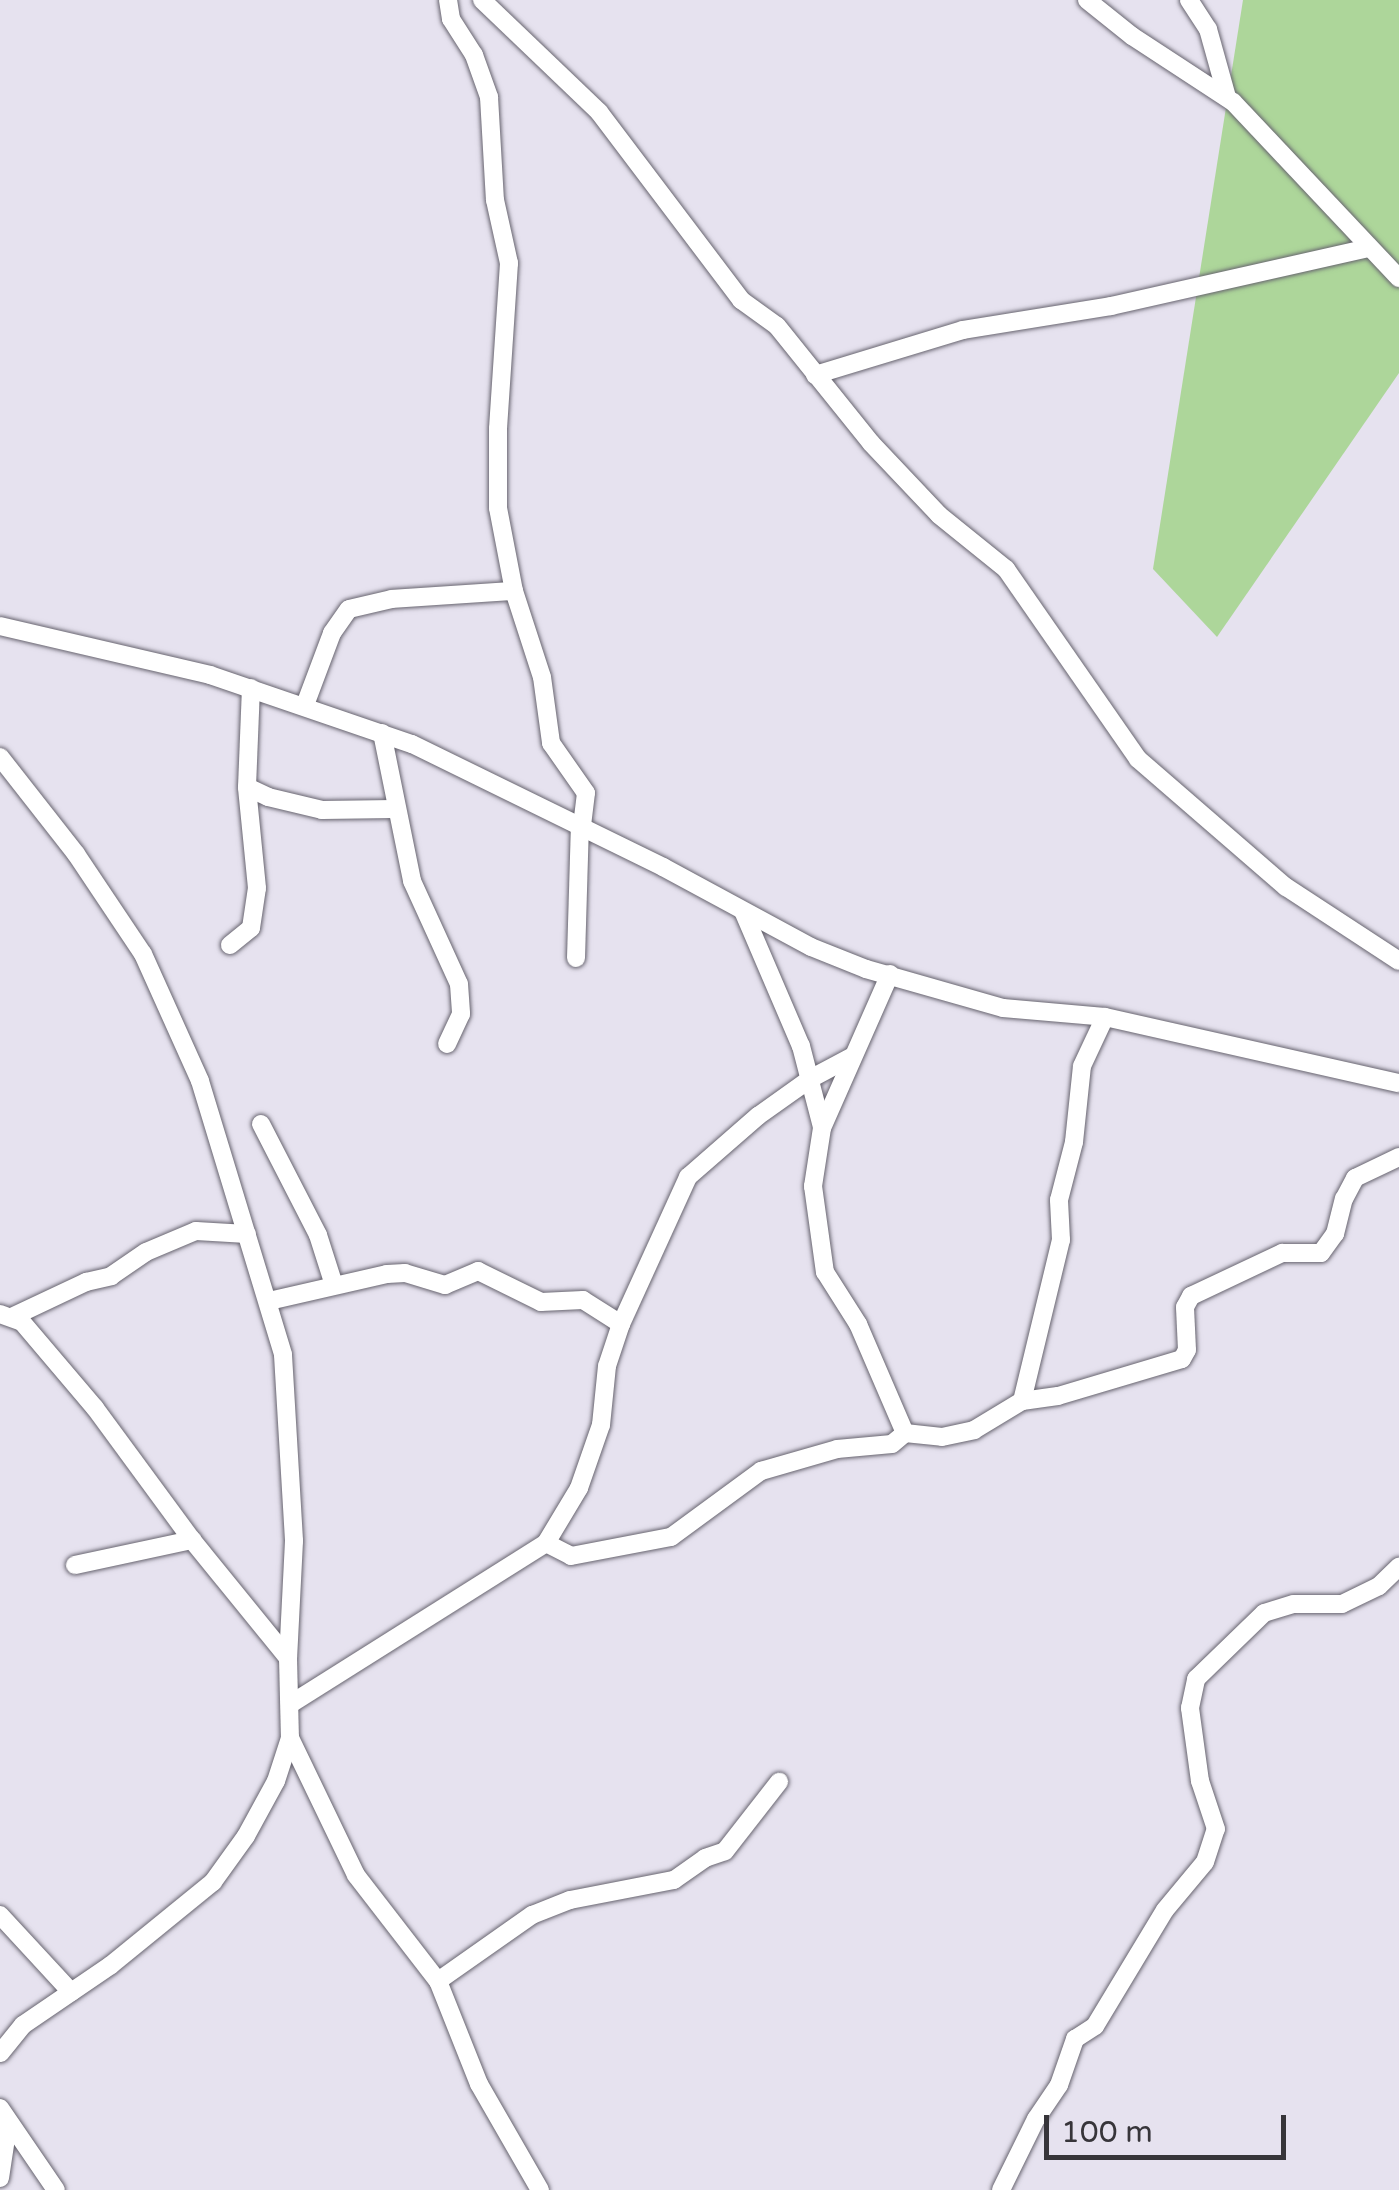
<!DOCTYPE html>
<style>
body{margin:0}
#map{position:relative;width:1399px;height:2190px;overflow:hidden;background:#e6e2ef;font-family:"Varela Round",sans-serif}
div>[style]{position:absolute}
.green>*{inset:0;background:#add69a}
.roads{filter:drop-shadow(0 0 2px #67646f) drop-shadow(0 0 2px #67646f)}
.minor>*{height:18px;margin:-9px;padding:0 9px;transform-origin:9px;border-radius:9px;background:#fff}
span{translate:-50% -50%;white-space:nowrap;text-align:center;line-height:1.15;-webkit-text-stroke:8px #e6e2ef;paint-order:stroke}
.scale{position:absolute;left:1044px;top:2115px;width:242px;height:45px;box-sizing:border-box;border:5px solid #37353a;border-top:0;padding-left:12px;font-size:30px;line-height:35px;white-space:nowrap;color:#37353a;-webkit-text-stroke:8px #e6e2ef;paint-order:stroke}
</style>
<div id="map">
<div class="green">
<div style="clip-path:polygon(1243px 0,1399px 0,1399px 373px,1217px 637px,1153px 569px)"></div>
</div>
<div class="roads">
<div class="minor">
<div style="left:448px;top:0;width:19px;rotate:81deg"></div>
<div style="left:451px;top:19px;width:43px;rotate:57.4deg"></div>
<div style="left:474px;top:55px;width:45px;rotate:70.3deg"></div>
<div style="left:489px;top:97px;width:103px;rotate:86.7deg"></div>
<div style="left:495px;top:200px;width:65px;rotate:77.5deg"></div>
<div style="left:509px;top:263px;width:166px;rotate:93.8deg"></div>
<div style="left:498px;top:429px;width:79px;rotate:90deg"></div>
<div style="left:498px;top:508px;width:85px;rotate:79.1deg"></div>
<div style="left:514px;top:591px;width:90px;rotate:72deg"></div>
<div style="left:542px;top:677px;width:67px;rotate:82.2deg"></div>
<div style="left:551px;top:743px;width:61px;rotate:55deg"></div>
<div style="left:586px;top:793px;width:34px;rotate:97deg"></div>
<div style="left:482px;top:0;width:162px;rotate:43.7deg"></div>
<div style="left:599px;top:112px;width:236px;rotate:52.9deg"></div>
<div style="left:741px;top:300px;width:44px;rotate:35.8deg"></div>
<div style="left:777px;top:326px;width:150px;rotate:51.2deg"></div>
<div style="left:871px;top:443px;width:99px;rotate:46.6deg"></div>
<div style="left:939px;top:515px;width:86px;rotate:38.9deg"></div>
<div style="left:1006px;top:569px;width:231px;rotate:55.2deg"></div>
<div style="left:1138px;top:759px;width:196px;rotate:40.9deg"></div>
<div style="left:1286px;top:887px;width:135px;rotate:33.2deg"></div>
<div style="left:1087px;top:0;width:58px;rotate:38.7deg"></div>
<div style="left:1132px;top:36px;width:121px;rotate:33.2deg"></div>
<div style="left:1233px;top:102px;width:242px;rotate:46.7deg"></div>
<div style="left:1189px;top:0;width:35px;rotate:57deg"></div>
<div style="left:1208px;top:29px;width:71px;rotate:74.4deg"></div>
<div style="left:815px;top:375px;width:155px;rotate:-16.9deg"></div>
<div style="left:963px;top:330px;width:150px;rotate:-9.2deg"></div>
<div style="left:1111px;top:306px;width:263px;rotate:-12.7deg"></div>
<div style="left:0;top:626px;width:216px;rotate:13.1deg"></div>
<div style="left:210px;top:675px;width:213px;rotate:18.9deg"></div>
<div style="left:412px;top:744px;width:280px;rotate:26.1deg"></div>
<div style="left:663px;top:867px;width:168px;rotate:28.4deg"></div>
<div style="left:811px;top:947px;width:59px;rotate:21.8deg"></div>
<div style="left:866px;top:969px;width:142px;rotate:15.9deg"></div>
<div style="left:1003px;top:1008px;width:102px;rotate:5deg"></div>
<div style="left:1105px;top:1017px;width:301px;rotate:12.7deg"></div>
<div style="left:305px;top:705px;width:77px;rotate:-69.4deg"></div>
<div style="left:332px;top:633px;width:29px;rotate:-55deg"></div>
<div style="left:349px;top:609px;width:44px;rotate:-13.1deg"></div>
<div style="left:392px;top:599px;width:122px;rotate:-3.8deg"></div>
<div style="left:382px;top:733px;width:151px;rotate:78.5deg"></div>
<div style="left:412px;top:881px;width:113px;rotate:65.5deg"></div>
<div style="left:459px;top:984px;width:30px;rotate:86deg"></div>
<div style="left:461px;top:1014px;width:33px;rotate:115deg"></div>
<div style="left:0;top:757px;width:123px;rotate:51.9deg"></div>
<div style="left:76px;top:854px;width:120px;rotate:56.2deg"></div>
<div style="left:143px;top:954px;width:139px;rotate:65.8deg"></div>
<div style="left:200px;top:1081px;width:286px;rotate:73.1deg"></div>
<div style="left:283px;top:1355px;width:186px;rotate:86.6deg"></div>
<div style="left:294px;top:1541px;width:117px;rotate:92.9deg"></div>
<div style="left:288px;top:1658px;width:80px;rotate:88.6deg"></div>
<div style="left:290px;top:1738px;width:45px;rotate:108deg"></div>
<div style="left:276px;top:1781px;width:63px;rotate:118.6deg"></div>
<div style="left:246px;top:1836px;width:57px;rotate:125.7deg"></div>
<div style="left:213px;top:1882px;width:132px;rotate:140.9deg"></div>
<div style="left:111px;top:1965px;width:107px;rotate:145.7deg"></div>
<div style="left:23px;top:2025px;width:36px;rotate:129deg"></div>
<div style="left:247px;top:787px;width:23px;rotate:25deg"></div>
<div style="left:268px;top:797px;width:56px;rotate:13.5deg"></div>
<div style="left:322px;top:810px;width:72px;rotate:-0.8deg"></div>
<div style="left:743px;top:911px;width:147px;rotate:66.8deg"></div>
<div style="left:801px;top:1046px;width:84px;rotate:75.5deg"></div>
<div style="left:230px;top:945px;width:27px;rotate:-39deg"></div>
<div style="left:251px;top:928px;width:40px;rotate:-81.5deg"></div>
<div style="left:257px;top:888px;width:101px;rotate:-95.7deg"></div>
<div style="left:247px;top:787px;width:99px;rotate:-87.7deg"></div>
<div style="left:576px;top:958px;width:133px;rotate:-88.3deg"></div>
<div style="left:890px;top:974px;width:168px;rotate:113.8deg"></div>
<div style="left:822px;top:1128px;width:59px;rotate:98.8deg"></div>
<div style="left:813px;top:1186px;width:87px;rotate:82.1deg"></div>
<div style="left:825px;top:1272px;width:62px;rotate:57.6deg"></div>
<div style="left:858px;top:1324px;width:119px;rotate:66.7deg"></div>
<div style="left:261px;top:1124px;width:125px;rotate:62.8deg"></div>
<div style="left:318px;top:1235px;width:52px;rotate:72.3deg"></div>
<div style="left:269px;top:1301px;width:121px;rotate:-12.9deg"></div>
<div style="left:387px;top:1274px;width:18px;rotate:-3deg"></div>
<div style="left:405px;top:1273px;width:42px;rotate:16.7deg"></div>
<div style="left:445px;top:1285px;width:36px;rotate:-23deg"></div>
<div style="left:478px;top:1271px;width:70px;rotate:26.2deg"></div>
<div style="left:541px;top:1302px;width:42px;rotate:-2.7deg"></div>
<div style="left:583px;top:1300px;width:45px;rotate:32.3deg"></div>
<div style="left:0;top:1314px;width:23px;rotate:20deg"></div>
<div style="left:22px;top:1322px;width:113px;rotate:49.7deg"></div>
<div style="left:95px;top:1408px;width:164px;rotate:53.7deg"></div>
<div style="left:192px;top:1540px;width:152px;rotate:50.9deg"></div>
<div style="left:14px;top:1316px;width:80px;rotate:-25.3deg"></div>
<div style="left:86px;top:1282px;width:26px;rotate:-13deg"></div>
<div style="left:111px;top:1276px;width:42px;rotate:-34.4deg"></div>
<div style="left:146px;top:1252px;width:54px;rotate:-22.8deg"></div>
<div style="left:196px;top:1231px;width:51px;rotate:3.4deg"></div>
<div style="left:1022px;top:1401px;width:36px;rotate:-8deg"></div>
<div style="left:1058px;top:1396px;width:129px;rotate:-16.6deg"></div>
<div style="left:1182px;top:1359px;width:10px;rotate:-61deg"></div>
<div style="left:1187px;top:1350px;width:43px;rotate:-92.7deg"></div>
<div style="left:1185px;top:1307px;width:13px;rotate:-61deg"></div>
<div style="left:1191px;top:1296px;width:101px;rotate:-25.3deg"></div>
<div style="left:1282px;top:1253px;width:39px"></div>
<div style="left:1321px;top:1253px;width:24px;rotate:-54deg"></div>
<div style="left:1335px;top:1234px;width:36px;rotate:-76deg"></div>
<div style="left:1344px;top:1199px;width:24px;rotate:-62deg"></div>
<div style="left:1355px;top:1178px;width:49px;rotate:-25.5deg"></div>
<div style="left:546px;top:1543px;width:28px;rotate:27deg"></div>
<div style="left:571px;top:1556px;width:102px;rotate:-10.8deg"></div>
<div style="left:671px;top:1537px;width:112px;rotate:-36.3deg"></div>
<div style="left:761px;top:1471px;width:79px;rotate:-16.1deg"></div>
<div style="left:837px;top:1449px;width:55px;rotate:-5.2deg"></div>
<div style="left:892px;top:1444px;width:17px;rotate:-40deg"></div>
<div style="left:905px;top:1433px;width:37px;rotate:6deg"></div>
<div style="left:942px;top:1437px;width:33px;rotate:-12deg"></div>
<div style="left:974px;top:1430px;width:56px;rotate:-31.1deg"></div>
<div style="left:1022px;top:1401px;width:166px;rotate:-76.4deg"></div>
<div style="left:1061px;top:1240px;width:40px;rotate:-92.9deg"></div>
<div style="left:1059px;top:1200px;width:60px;rotate:-75.5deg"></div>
<div style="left:1074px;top:1142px;width:76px;rotate:-84deg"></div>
<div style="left:1082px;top:1066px;width:54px;rotate:-64.9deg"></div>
<div style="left:75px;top:1565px;width:120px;rotate:-12.1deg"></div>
<div style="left:292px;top:1703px;width:300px;rotate:-32.2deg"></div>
<div style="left:546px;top:1543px;width:64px;rotate:-59deg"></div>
<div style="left:579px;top:1488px;width:67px;rotate:-70.8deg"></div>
<div style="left:601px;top:1425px;width:59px;rotate:-84.2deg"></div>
<div style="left:607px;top:1366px;width:44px;rotate:-71.6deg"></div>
<div style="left:621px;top:1324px;width:162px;rotate:-65.5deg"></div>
<div style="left:688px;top:1177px;width:93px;rotate:-41.1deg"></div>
<div style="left:758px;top:1116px;width:64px;rotate:-35.4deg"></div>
<div style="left:810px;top:1079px;width:49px;rotate:-28.1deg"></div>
<div style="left:290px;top:1738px;width:152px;rotate:64.3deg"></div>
<div style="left:356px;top:1875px;width:134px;rotate:52.3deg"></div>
<div style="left:438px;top:1981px;width:111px;rotate:68.3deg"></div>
<div style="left:479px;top:2084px;width:122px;rotate:60.1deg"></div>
<div style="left:0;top:1915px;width:105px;rotate:47.3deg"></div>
<div style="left:438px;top:1981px;width:115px;rotate:-35.1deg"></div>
<div style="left:532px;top:1915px;width:41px;rotate:-21.5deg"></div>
<div style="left:570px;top:1900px;width:106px;rotate:-10.9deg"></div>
<div style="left:674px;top:1880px;width:38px;rotate:-35deg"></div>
<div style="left:705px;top:1858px;width:21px;rotate:-19deg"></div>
<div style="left:725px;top:1851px;width:88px;rotate:-52deg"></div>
<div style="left:0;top:2108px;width:99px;rotate:55.7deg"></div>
<div style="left:0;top:2178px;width:54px;rotate:-81.4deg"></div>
<div style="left:1001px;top:2190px;width:79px;rotate:-63.8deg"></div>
<div style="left:1036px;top:2119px;width:41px;rotate:-55.9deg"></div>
<div style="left:1059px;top:2085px;width:49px;rotate:-70.8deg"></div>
<div style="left:1075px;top:2039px;width:24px;rotate:-33deg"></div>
<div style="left:1095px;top:2026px;width:135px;rotate:-58.9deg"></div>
<div style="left:1165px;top:1910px;width:62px;rotate:-50.2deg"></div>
<div style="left:1205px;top:1862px;width:35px;rotate:-72deg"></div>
<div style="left:1216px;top:1829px;width:51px;rotate:-108.4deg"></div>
<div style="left:1200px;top:1781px;width:74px;rotate:-97.8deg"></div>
<div style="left:1190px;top:1708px;width:30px;rotate:-78deg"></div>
<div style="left:1196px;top:1679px;width:95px;rotate:-44.1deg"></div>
<div style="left:1264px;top:1613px;width:31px;rotate:-17deg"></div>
<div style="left:1294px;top:1604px;width:48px"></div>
<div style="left:1342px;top:1604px;width:41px;rotate:-25.9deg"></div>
<div style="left:1379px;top:1586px;width:28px;rotate:-44deg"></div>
</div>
</div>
<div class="scale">100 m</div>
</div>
